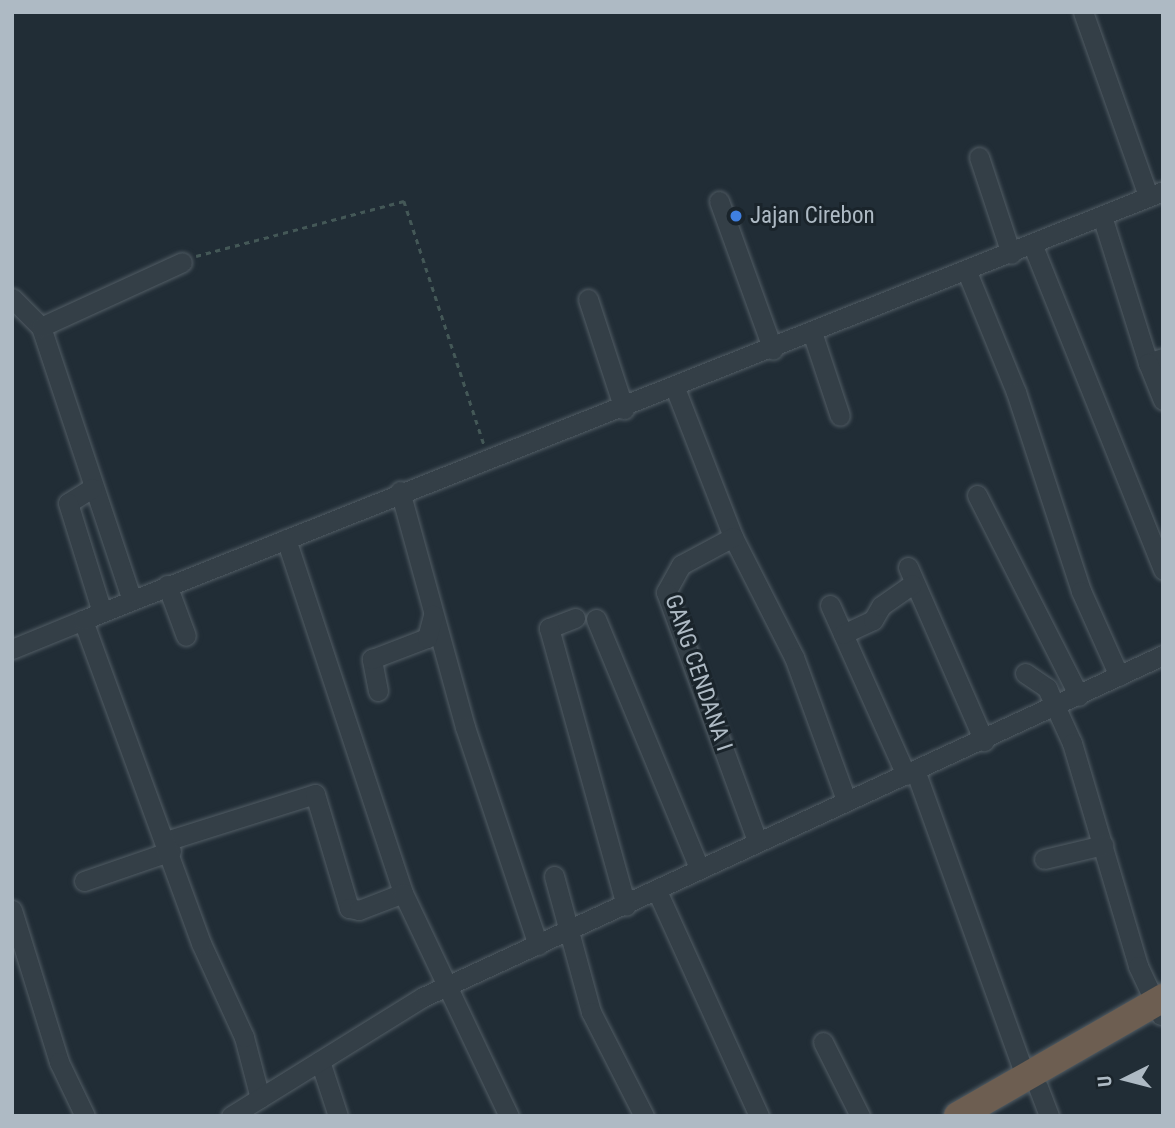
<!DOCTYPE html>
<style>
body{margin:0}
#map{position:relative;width:1175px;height:1128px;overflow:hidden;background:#212d36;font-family:"Roboto Condensed",sans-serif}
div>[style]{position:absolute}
.path>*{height:2.5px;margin-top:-1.25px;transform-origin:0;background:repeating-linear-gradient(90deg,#445857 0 5px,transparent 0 10px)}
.roads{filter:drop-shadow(0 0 2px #525d65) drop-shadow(0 0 2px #525d65)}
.minor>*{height:19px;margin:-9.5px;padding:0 9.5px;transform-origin:9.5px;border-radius:9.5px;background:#343f47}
.highway>*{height:28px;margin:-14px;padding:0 14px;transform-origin:14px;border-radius:14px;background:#6d5e51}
.dots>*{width:19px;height:19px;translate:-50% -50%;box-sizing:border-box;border:4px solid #1a242b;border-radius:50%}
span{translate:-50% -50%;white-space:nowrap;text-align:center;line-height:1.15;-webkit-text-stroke:6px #1a242b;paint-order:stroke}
.poi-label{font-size:23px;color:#aebac4}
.left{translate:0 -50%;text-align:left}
.street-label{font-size:23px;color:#aebac4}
.frame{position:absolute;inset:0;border:14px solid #aebac4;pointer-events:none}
.north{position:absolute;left:1091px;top:1044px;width:70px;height:70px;-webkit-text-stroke:5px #1a242b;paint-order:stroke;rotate:264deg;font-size:19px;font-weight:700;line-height:28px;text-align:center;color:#aebac4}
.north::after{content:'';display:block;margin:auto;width:24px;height:32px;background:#aebac4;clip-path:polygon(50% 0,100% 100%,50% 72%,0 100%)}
</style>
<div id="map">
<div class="path">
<div style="left:196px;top:256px;width:215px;rotate:-14.8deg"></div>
<div style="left:404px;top:201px;width:256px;rotate:71.8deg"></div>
</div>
<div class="roads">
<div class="minor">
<div style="left:1083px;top:12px;width:195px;rotate:70.5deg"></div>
<div style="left:979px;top:157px;width:102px;rotate:71.7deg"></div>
<div style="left:719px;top:201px;width:158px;rotate:70.1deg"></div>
<div style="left:1102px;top:216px;width:154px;rotate:72.6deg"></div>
<div style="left:1033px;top:246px;width:349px;rotate:68.1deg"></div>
<div style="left:967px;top:272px;width:130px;rotate:67.8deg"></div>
<div style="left:1016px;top:392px;width:209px;rotate:71.9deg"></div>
<div style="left:1081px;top:591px;width:93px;rotate:65.9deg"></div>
<div style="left:12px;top:298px;width:41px;rotate:45deg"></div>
<div style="left:41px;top:327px;width:288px;rotate:71.6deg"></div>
<div style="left:588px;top:299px;width:116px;rotate:71.9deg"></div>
<div style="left:41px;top:327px;width:155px;rotate:-24.7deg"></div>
<div style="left:813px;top:335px;width:85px;rotate:71.6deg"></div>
<div style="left:1163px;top:358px;width:16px;rotate:162deg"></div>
<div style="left:1148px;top:363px;width:40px;rotate:68deg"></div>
<div style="left:675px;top:388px;width:160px;rotate:68.7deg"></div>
<div style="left:733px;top:537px;width:135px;rotate:63.1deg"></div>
<div style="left:794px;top:657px;width:152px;rotate:70deg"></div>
<div style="left:92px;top:488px;width:28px;rotate:148deg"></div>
<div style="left:68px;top:503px;width:114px;rotate:72.7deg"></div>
<div style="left:400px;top:491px;width:245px;rotate:74.6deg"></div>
<div style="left:465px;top:727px;width:230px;rotate:71.5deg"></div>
<div style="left:977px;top:495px;width:225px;rotate:63.1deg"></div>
<div style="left:733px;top:537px;width:59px;rotate:151.7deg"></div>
<div style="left:681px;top:565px;width:31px;rotate:119deg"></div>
<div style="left:666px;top:592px;width:264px;rotate:69.9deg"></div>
<div style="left:286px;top:539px;width:373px;rotate:71.7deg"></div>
<div style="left:908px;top:567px;width:190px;rotate:66.4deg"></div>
<div style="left:167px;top:585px;width:54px;rotate:69.6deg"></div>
<div style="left:830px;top:605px;width:186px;rotate:65.9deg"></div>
<div style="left:575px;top:618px;width:28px;rotate:159deg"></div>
<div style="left:549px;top:628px;width:288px;rotate:74.5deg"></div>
<div style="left:596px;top:619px;width:269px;rotate:67.5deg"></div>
<div style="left:843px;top:634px;width:33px;rotate:-25deg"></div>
<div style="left:873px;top:620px;width:16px;rotate:-60deg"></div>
<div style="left:881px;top:606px;width:38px;rotate:-35deg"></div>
<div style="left:12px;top:649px;width:77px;rotate:-22.2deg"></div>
<div style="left:1025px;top:673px;width:27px;rotate:34deg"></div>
<div style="left:1047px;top:688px;width:60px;rotate:65.6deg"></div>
<div style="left:1072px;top:743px;width:233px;rotate:73.5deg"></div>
<div style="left:1138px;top:966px;width:54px;rotate:64.9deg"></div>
<div style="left:378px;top:691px;width:33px;rotate:-101deg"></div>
<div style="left:372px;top:659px;width:59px;rotate:-20.9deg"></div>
<div style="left:427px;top:638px;width:24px;rotate:-75deg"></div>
<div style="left:915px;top:770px;width:325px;rotate:70.2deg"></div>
<div style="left:169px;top:840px;width:153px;rotate:-17.5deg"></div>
<div style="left:315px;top:794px;width:119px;rotate:73.4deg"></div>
<div style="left:349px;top:908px;width:10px;rotate:11deg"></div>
<div style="left:359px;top:910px;width:47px;rotate:-21.1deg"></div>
<div style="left:403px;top:893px;width:247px;rotate:64.6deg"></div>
<div style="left:1044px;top:859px;width:61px;rotate:-13.3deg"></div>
<div style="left:554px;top:876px;width:141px;rotate:74.8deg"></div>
<div style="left:591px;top:1012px;width:117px;rotate:63deg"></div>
<div style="left:84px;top:881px;width:92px;rotate:-19deg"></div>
<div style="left:657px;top:891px;width:247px;rotate:65.6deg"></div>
<div style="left:12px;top:910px;width:159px;rotate:72.8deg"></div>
<div style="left:59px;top:1062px;width:60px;rotate:64.3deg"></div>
<div style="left:823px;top:1042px;width:83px;rotate:63.4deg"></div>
<div style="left:320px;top:1061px;width:58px;rotate:71.9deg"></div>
<div style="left:1038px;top:1087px;width:31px;rotate:69deg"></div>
<div style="left:260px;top:1098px;width:63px;rotate:-104.7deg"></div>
<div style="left:244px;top:1037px;width:103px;rotate:-114.6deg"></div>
<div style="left:201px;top:943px;width:344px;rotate:-110.1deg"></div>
<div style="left:83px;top:620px;width:1162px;rotate:-21.66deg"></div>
<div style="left:231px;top:1116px;width:226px;rotate:-31.8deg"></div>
<div style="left:423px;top:997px;width:815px;rotate:-24.8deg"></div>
</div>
<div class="highway">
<div style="left:958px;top:1116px;width:237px;rotate:-29.9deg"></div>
</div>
</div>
<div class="dots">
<div style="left:736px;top:216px;background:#3f7fe0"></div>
</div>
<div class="poi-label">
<span class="left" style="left:750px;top:216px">Jajan Cirebon</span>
</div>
<div class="street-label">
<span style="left:698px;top:673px;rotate:71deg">GANG CENDANA I</span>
</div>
<div class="frame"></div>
<div class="north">U</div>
</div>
